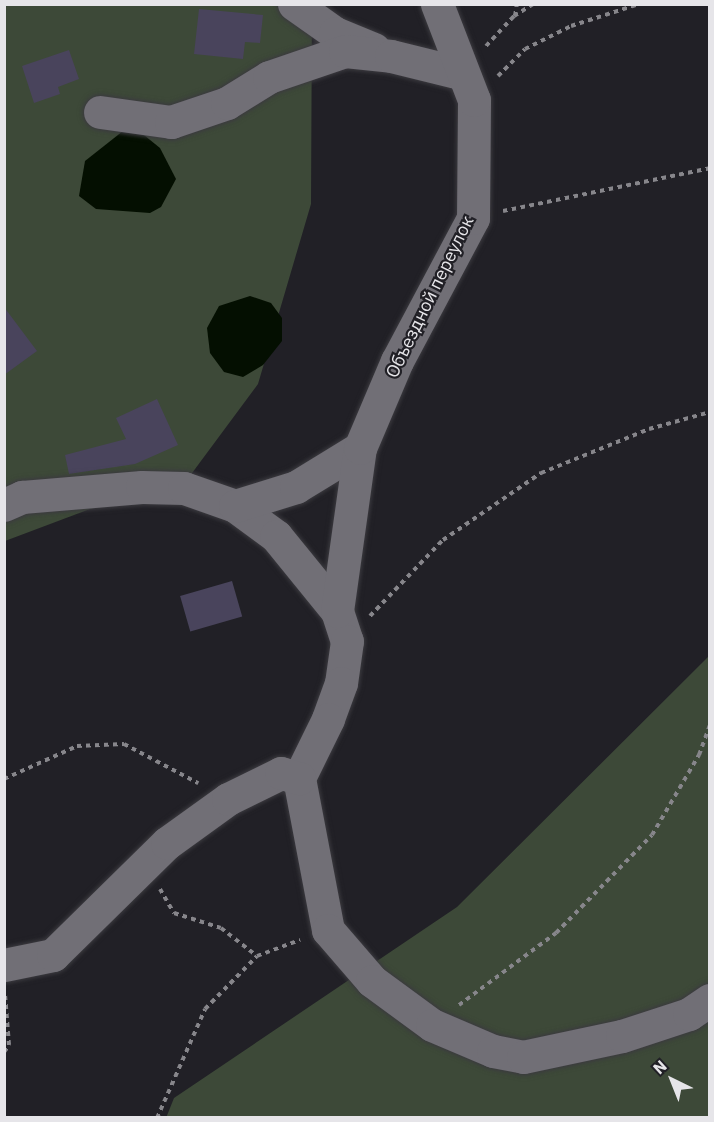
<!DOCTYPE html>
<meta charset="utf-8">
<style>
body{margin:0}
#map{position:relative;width:714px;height:1122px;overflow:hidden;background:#212026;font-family:"IBM Plex Sans",sans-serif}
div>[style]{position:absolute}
.green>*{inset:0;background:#3d4938}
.water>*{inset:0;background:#040f01}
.building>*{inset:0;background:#49445c;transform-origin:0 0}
.path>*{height:4px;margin-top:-2px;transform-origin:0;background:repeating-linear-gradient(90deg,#87868b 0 4.5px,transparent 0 9px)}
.roads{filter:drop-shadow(0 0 2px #3b3a3f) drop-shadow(0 0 2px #3b3a3f)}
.minor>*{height:33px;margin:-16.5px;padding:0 16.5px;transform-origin:16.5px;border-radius:16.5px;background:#716f76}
span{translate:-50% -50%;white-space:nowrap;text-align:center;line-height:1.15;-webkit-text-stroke:4.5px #212026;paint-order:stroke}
.street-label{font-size:18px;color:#e6e5e9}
.frame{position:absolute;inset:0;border:6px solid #e6e5e9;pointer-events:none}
.north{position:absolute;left:642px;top:1050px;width:60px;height:60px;-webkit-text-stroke:4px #212026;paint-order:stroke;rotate:317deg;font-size:16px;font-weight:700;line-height:24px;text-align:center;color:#e6e5e9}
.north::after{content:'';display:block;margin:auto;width:21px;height:27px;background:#e6e5e9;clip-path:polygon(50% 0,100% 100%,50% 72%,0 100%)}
</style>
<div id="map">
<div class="green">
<div style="clip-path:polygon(5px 5px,312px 5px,311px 204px,258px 384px,178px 492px,90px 509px,5px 541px)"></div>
<div style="clip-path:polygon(709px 656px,709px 1117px,166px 1118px,174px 1098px,457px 907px)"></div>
</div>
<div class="water">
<div style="clip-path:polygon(123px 131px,139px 131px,160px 148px,176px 179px,161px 207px,150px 213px,96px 209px,79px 196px,85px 161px)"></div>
<div style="clip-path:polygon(250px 296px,271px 303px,282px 318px,282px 341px,263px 365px,243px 377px,224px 372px,210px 353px,207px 328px,219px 306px)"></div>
</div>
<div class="building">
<div style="clip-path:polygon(199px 9px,263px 15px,260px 43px,245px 42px,243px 59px,194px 54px)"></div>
<div style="clip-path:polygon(69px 50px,79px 79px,58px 87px,60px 94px,34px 103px,22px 66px)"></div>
<div style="clip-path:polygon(4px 307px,37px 351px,4px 375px)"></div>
<div style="clip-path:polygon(157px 399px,178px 445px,135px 464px,69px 474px,65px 455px,126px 439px,116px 418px)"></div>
<div style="left:232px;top:581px;width:37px;height:54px;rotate:74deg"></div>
</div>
<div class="path">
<div style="left:515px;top:16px;width:12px;rotate:-81deg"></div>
<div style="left:486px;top:46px;width:41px;rotate:-47deg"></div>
<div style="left:514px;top:16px;width:22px;rotate:-32deg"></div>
<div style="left:498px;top:76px;width:38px;rotate:-45deg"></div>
<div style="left:525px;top:49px;width:51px;rotate:-26.6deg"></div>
<div style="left:571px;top:26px;width:71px;rotate:-17.9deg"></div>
<div style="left:503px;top:211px;width:211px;rotate:-11.7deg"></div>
<div style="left:370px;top:616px;width:105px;rotate:-46.2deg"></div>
<div style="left:443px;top:540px;width:119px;rotate:-34.4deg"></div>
<div style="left:541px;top:473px;width:117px;rotate:-22.2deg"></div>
<div style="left:649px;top:429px;width:63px;rotate:-15.6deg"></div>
<div style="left:4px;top:779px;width:80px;rotate:-24.3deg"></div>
<div style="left:77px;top:746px;width:47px;rotate:-2.4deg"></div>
<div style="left:124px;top:744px;width:84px;rotate:27.8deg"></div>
<div style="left:160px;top:889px;width:28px;rotate:60deg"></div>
<div style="left:174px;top:913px;width:49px;rotate:17.7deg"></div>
<div style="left:221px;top:928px;width:46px;rotate:37.9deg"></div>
<div style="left:459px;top:1005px;width:121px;rotate:-36.6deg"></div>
<div style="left:556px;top:933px;width:137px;rotate:-45.6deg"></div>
<div style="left:652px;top:835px;width:93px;rotate:-59.6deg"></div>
<div style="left:699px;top:755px;width:32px;rotate:-70deg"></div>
<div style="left:4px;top:1052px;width:9px;rotate:-54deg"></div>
<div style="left:9px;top:1045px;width:51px;rotate:-94.5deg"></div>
<div style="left:157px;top:1118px;width:119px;rotate:-66.2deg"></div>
<div style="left:205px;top:1009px;width:74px;rotate:-45.5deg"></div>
<div style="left:257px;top:956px;width:46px;rotate:-20.4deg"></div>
</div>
<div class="roads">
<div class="minor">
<div style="left:294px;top:4px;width:50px;rotate:35.3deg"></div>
<div style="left:335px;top:33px;width:42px;rotate:22.3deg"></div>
<div style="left:100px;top:112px;width:72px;rotate:8deg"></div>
<div style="left:171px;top:122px;width:59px;rotate:-18.7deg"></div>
<div style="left:227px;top:103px;width:49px;rotate:-31.8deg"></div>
<div style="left:269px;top:77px;width:80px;rotate:-18.9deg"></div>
<div style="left:345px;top:51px;width:46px;rotate:6.2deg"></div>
<div style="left:391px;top:56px;width:71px;rotate:13.8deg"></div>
<div style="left:4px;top:505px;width:20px;rotate:-24deg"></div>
<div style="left:22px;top:497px;width:120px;rotate:-4.8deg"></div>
<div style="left:142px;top:487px;width:42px;rotate:1.4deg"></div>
<div style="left:184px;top:488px;width:54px;rotate:19.4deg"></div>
<div style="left:235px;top:506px;width:51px;rotate:36.2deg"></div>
<div style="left:276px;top:536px;width:97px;rotate:50.9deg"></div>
<div style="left:337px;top:611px;width:32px;rotate:72deg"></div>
<div style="left:347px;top:641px;width:42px;rotate:98.1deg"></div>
<div style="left:341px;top:683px;width:38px;rotate:110deg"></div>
<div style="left:328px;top:719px;width:66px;rotate:116.2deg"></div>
<div style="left:299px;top:778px;width:155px;rotate:79.2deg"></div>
<div style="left:328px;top:930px;width:67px;rotate:49.2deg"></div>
<div style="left:372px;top:981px;width:74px;rotate:36.3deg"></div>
<div style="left:432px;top:1025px;width:66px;rotate:23.1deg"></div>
<div style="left:493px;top:1051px;width:31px;rotate:11deg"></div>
<div style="left:523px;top:1057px;width:101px;rotate:-12deg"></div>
<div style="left:622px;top:1036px;width:71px;rotate:-18.2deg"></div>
<div style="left:689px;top:1014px;width:25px;rotate:-34deg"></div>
<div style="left:235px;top:506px;width:64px;rotate:-17.3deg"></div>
<div style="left:296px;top:487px;width:75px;rotate:-31.4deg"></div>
<div style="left:337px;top:611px;width:165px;rotate:-82deg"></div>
<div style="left:360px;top:448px;width:95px;rotate:-67deg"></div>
<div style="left:397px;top:361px;width:162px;rotate:-62deg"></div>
<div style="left:473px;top:218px;width:118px;rotate:-89.5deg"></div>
<div style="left:474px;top:100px;width:103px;rotate:-111.1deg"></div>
<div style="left:4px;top:965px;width:50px;rotate:-11.5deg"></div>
<div style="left:53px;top:955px;width:160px;rotate:-44.5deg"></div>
<div style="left:167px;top:843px;width:75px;rotate:-35.8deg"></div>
<div style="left:228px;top:799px;width:59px;rotate:-26.1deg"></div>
<div style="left:281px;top:773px;width:19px;rotate:16deg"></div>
</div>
</div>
<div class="street-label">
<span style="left:430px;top:297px;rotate:-64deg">Объездной переулок</span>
</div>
<div class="frame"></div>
<div class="north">N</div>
</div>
